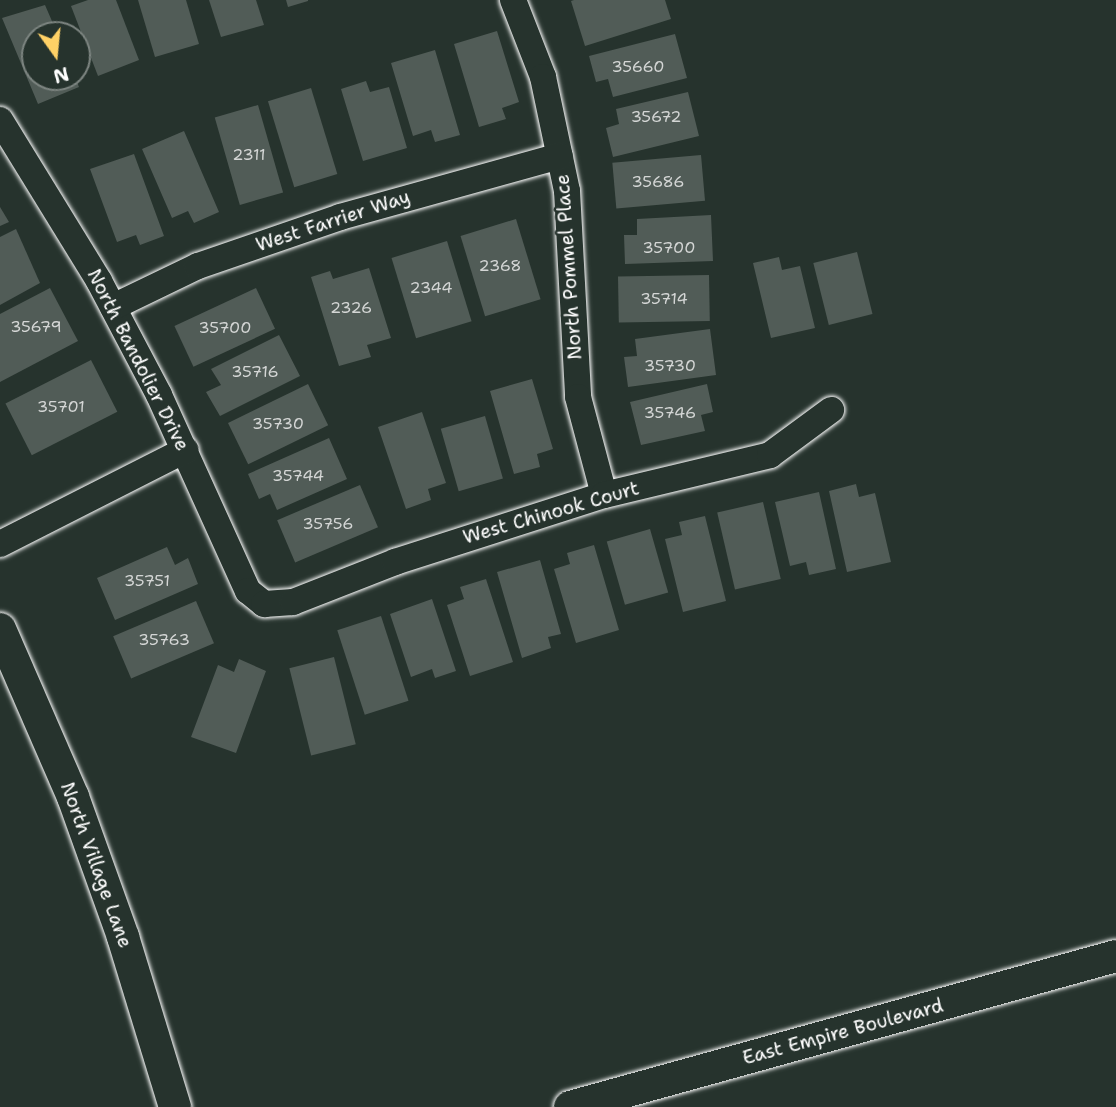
<!DOCTYPE html>
<style>
body{margin:0}
#map{position:relative;width:1116px;height:1107px;overflow:hidden;background:#26332d;font-family:"Shantell Sans",sans-serif}
div>[style]{position:absolute}
.building>*{inset:0;background:#515c57;transform-origin:0 0}
.roads{filter:drop-shadow(0 0 2px #fff) drop-shadow(0 0 2px #fff)}
.minor>*{height:26px;margin:-13px;padding:0 13px;transform-origin:13px;border-radius:13px;background:#26332d}
.tertiary>*{height:32px;margin:-16px;padding:0 16px;transform-origin:16px;border-radius:16px;background:#26332d}
span{translate:-50% -50%;white-space:nowrap;text-align:center;line-height:1.15;-webkit-text-stroke:5px #26332d;paint-order:stroke}
.number-label{font-size:16px;color:#d4d6d5}
.number-label span{-webkit-text-stroke-width:0}
.street-label{font-size:19px;color:#fff}
.north{position:absolute;left:21px;top:21px;width:70px;height:70px;box-sizing:border-box;background:#26332d;border:2px solid #7d8581;border-radius:50%;rotate:165deg;font-size:19px;font-weight:700;line-height:28px;text-align:center;color:#fff}
.north::after{content:'';display:block;margin:auto;width:24px;height:32px;background:#ffd166;clip-path:polygon(50% 0,100% 100%,50% 72%,0 100%)}
</style>
<div id="map">
<div class="building">
<div style="clip-path:polygon(88px 0,116px 0,139px 60px,98px 76px,71px 6px)"></div>
<div style="clip-path:polygon(138px 0,186px 0,199px 44px,155px 57px)"></div>
<div style="clip-path:polygon(209px 0,256px 0,264px 25px,221px 37px)"></div>
<div style="clip-path:polygon(286px 0,308px 0,308px 1px,288px 7px)"></div>
<div style="clip-path:polygon(574px 0,665px 0,671px 19px,585px 46px,571px 1px)"></div>
<div style="clip-path:polygon(45px 5px,58px 35px,35px 35px,35px 77px,75px 77px,79px 87px,38px 104px,2px 18px)"></div>
<div style="clip-path:polygon(497px 31px,519px 102px,502px 108px,506px 119px,479px 127px,454px 44px)"></div>
<div style="clip-path:polygon(675px 34px,687px 78px,613px 97px,608px 79px,596px 82px,589px 56px)"></div>
<div style="clip-path:polygon(435px 50px,460px 135px,435px 142px,431px 130px,413px 136px,391px 63px)"></div>
<div style="clip-path:polygon(366px 81px,370px 92px,389px 87px,407px 148px,363px 161px,341px 89px)"></div>
<div style="left:311px;top:88px;width:90px;height:45px;rotate:73deg"></div>
<div style="clip-path:polygon(688px 92px,699px 136px,613px 157px,606px 128px,619px 124px,616px 109px)"></div>
<div style="left:258px;top:105px;width:91px;height:45px;rotate:74deg"></div>
<div style="clip-path:polygon(184px 131px,219px 212px,194px 223px,188px 211px,172px 218px,142px 149px)"></div>
<div style="clip-path:polygon(134px 154px,164px 236px,140px 245px,136px 235px,117px 242px,90px 169px)"></div>
<div style="left:701px;top:155px;width:46px;height:89px;rotate:85deg"></div>
<div style="clip-path:polygon(0 207px,9px 222px,0 226px)"></div>
<div style="clip-path:polygon(711px 215px,713px 261px,625px 264px,624px 235px,637px 235px,637px 219px)"></div>
<div style="left:516px;top:219px;width:84px;height:58px;rotate:73deg"></div>
<div style="clip-path:polygon(16px 229px,40px 283px,0 305px,0 237px)"></div>
<div style="left:447px;top:241px;width:84px;height:58px;rotate:73deg"></div>
<div style="left:857px;top:252px;width:64px;height:45px;rotate:76deg"></div>
<div style="clip-path:polygon(779px 257px,782px 270px,800px 266px,815px 328px,771px 338px,753px 263px)"></div>
<div style="clip-path:polygon(369px 268px,391px 338px,367px 345px,371px 357px,339px 366px,311px 277px,330px 271px,333px 279px)"></div>
<div style="left:709px;top:275px;width:46px;height:91px;rotate:89deg"></div>
<div style="clip-path:polygon(50px 288px,78px 341px,0 382px,0 314px)"></div>
<div style="left:256px;top:288px;width:45px;height:90px;rotate:65deg"></div>
<div style="clip-path:polygon(710px 329px,716px 375px,628px 387px,624px 357px,637px 356px,635px 339px)"></div>
<div style="clip-path:polygon(279px 335px,300px 376px,220px 416px,206px 392px,221px 385px,211px 369px)"></div>
<div style="left:91px;top:360px;width:58px;height:96px;rotate:63deg"></div>
<div style="clip-path:polygon(532px 379px,553px 449px,537px 454px,540px 467px,514px 474px,490px 391px)"></div>
<div style="left:308px;top:384px;width:46px;height:89px;rotate:64deg"></div>
<div style="clip-path:polygon(707px 384px,713px 412px,701px 415px,705px 431px,641px 445px,630px 402px)"></div>
<div style="clip-path:polygon(422px 412px,446px 483px,428px 489px,431px 500px,406px 509px,378px 427px)"></div>
<div style="left:485px;top:416px;width:65px;height:46px;rotate:74deg"></div>
<div style="clip-path:polygon(329px 438px,347px 479px,277px 510px,270px 494px,259px 499px,248px 474px)"></div>
<div style="clip-path:polygon(856px 484px,859px 497px,875px 493px,891px 562px,847px 572px,829px 491px)"></div>
<div style="left:360px;top:485px;width:46px;height:90px;rotate:67deg"></div>
<div style="clip-path:polygon(819px 492px,836px 569px,809px 575px,806px 562px,790px 566px,775px 502px)"></div>
<div style="left:763px;top:502px;width:79px;height:47px;rotate:77deg"></div>
<div style="clip-path:polygon(705px 516px,726px 601px,683px 612px,665px 539px,682px 535px,679px 522px)"></div>
<div style="left:650px;top:529px;width:66px;height:45px;rotate:74deg"></div>
<div style="clip-path:polygon(594px 545px,619px 630px,576px 643px,554px 569px,570px 564px,567px 553px)"></div>
<div style="clip-path:polygon(167px 547px,175px 565px,188px 558px,198px 584px,115px 620px,97px 578px)"></div>
<div style="clip-path:polygon(540px 560px,561px 634px,548px 637px,551px 648px,522px 658px,497px 572px)"></div>
<div style="clip-path:polygon(486px 579px,513px 662px,470px 676px,447px 605px,464px 599px,460px 587px)"></div>
<div style="clip-path:polygon(432px 599px,456px 671px,435px 678px,432px 669px,411px 677px,390px 614px)"></div>
<div style="left:196px;top:601px;width:46px;height:90px;rotate:67deg"></div>
<div style="left:381px;top:616px;width:89px;height:46px;rotate:72deg"></div>
<div style="left:334px;top:657px;width:90px;height:46px;rotate:76deg"></div>
<div style="clip-path:polygon(239px 659px,266px 671px,236px 753px,191px 737px,218px 665px,234px 672px)"></div>
</div>
<div class="roads">
<div class="minor">
<div style="left:513px;top:0;width:83px;rotate:68.7deg"></div>
<div style="left:543px;top:77px;width:116px;rotate:78.1deg"></div>
<div style="left:567px;top:191px;width:206px;rotate:86.9deg"></div>
<div style="left:578px;top:397px;width:101px;rotate:75.1deg"></div>
<div style="left:0;top:120px;width:189px;rotate:58.4deg"></div>
<div style="left:99px;top:281px;width:129px;rotate:62.2deg"></div>
<div style="left:159px;top:395px;width:215px;rotate:65.6deg"></div>
<div style="left:248px;top:591px;width:21px;rotate:39deg"></div>
<div style="left:264px;top:604px;width:29px;rotate:-4deg"></div>
<div style="left:293px;top:602px;width:110px;rotate:-21.4deg"></div>
<div style="left:395px;top:562px;width:219px;rotate:-17.8deg"></div>
<div style="left:604px;top:495px;width:171px;rotate:-13.5deg"></div>
<div style="left:770px;top:455px;width:76px;rotate:-36.4deg"></div>
<div style="left:113px;top:307px;width:94px;rotate:-25.8deg"></div>
<div style="left:198px;top:266px;width:150px;rotate:-19deg"></div>
<div style="left:340px;top:217px;width:228px;rotate:-15.5deg"></div>
<div style="left:0;top:544px;width:208px;rotate:-26.9deg"></div>
</div>
<div class="tertiary">
<div style="left:0;top:629px;width:183px;rotate:66.5deg"></div>
<div style="left:73px;top:797px;width:149px;rotate:70.3deg"></div>
<div style="left:123px;top:937px;width:178px;rotate:73deg"></div>
<div style="left:570px;top:1107px;width:566px;rotate:-15.46deg"></div>
</div>
</div>
<div class="number-label">
<span style="left:638px;top:67px">35660</span>
<span style="left:656px;top:117px">35672</span>
<span style="left:249px;top:155px">2311</span>
<span style="left:658px;top:182px">35686</span>
<span style="left:669px;top:248px">35700</span>
<span style="left:500px;top:266px">2368</span>
<span style="left:431px;top:288px">2344</span>
<span style="left:664px;top:299px">35714</span>
<span style="left:351px;top:308px">2326</span>
<span style="left:36px;top:327px">35679</span>
<span style="left:225px;top:328px">35700</span>
<span style="left:670px;top:366px">35730</span>
<span style="left:255px;top:372px">35716</span>
<span style="left:61px;top:407px">35701</span>
<span style="left:670px;top:413px">35746</span>
<span style="left:278px;top:424px">35730</span>
<span style="left:298px;top:476px">35744</span>
<span style="left:328px;top:524px">35756</span>
<span style="left:147px;top:581px">35751</span>
<span style="left:164px;top:640px">35763</span>
</div>
<div class="street-label">
<span style="left:333px;top:221px;rotate:-18deg">West Farrier Way</span>
<span style="left:569px;top:267px;rotate:-94deg">North Pommel Place</span>
<span style="left:138px;top:360px;rotate:63deg">North Bandolier Drive</span>
<span style="left:551px;top:513px;rotate:-16deg">West Chinook Court</span>
<span style="left:96px;top:865px;rotate:70deg">North Village Lane</span>
<span style="left:843px;top:1032px;rotate:-15deg">East Empire Boulevard</span>
</div>
<div class="north">N</div>
</div>
